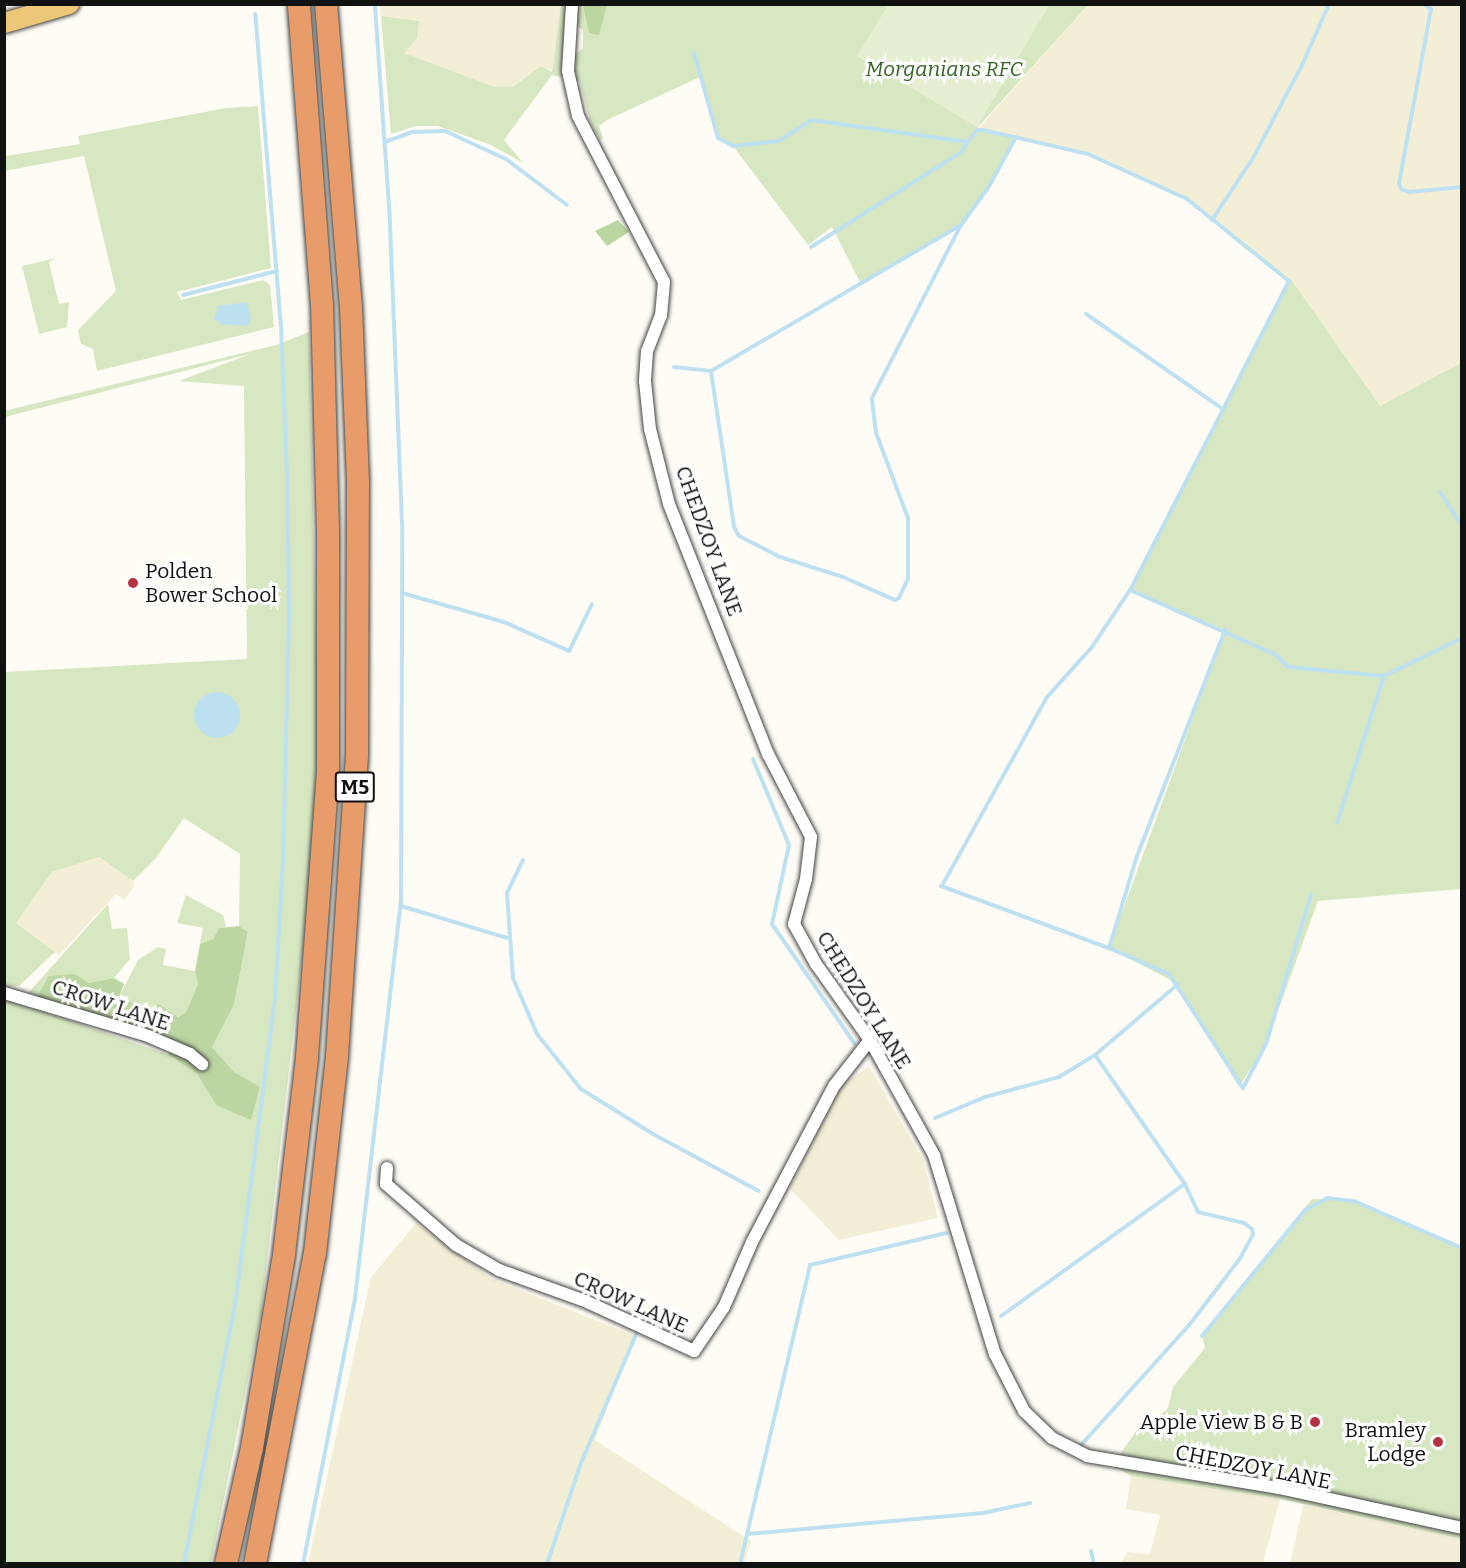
<!DOCTYPE html>
<style>
body{margin:0}
#map{position:relative;width:1466px;height:1568px;overflow:hidden;background:#fefcf5;font-family:Bitter,serif}
div>[style]{position:absolute}
.farmland>*{inset:0;background:#f3efd7}
.green>*{inset:0;background:#d7e7c1}
.forest>*{inset:0;background:#bcd6a1}
.pitch>*{inset:0;background:#e7efd2}
.water>*{inset:0;background:#bee1f1}
.round{border-radius:50%}
.stream>*{height:4px;margin:-2px;padding:0 2px;transform-origin:2px;border-radius:2px;background:#bee1f1}
.roads{filter:drop-shadow(0 0 2px #444) drop-shadow(0 0 2px #444)}
.street>*{height:12px;margin:-6px;padding:0 6px;transform-origin:6px;border-radius:6px;background:#fff}
.primary>*{height:20px;margin:-10px;padding:0 10px;transform-origin:10px;border-radius:10px;background:#ecc878}
.highway>*{height:22px;margin:-11px;padding:0 11px;transform-origin:11px;border-radius:11px;background:#e79c6a}
.dots>*{width:16px;height:16px;translate:-50% -50%;box-sizing:border-box;border:3px solid #fff;border-radius:50%}
span{translate:-50% -50%;white-space:nowrap;text-align:center;line-height:1.15;-webkit-text-stroke:6px #fff;paint-order:stroke}
.shield-label span{padding:2px 4px;background:#fff;border:2px solid;border-radius:4px;-webkit-text-stroke-width:0}
.shield-label{font-size:20px;color:#111;font-weight:700}
.park-label{font-size:21px;color:#376426;font-style:italic}
.street-label{font-size:21px;color:#111}
.poi-label{font-size:21px;color:#111}
.left{translate:0 -50%;text-align:left}
.right{translate:-100% -50%;text-align:right}
.frame{position:absolute;inset:0;border:6px solid #111;pointer-events:none}
</style>
<div id="map">
<div class="farmland">
<div style="clip-path:polygon(380px 5px,561px 5px,552px 71px,541px 66px,511px 87px,494px 87px,447px 72px,403px 52px,419px 21px,381px 16px)"></div>
<div style="clip-path:polygon(1088px 5px,1461px 5px,1461px 363px,1380px 406px,1290px 279px,1246px 250px,1187px 199px,1088px 154px,977px 130px)"></div>
<div style="clip-path:polygon(99px 857px,133px 881px,134px 887px,124px 900px,116px 894px,59px 955px,16px 923px,52px 872px)"></div>
<div style="clip-path:polygon(869px 1066px,923px 1160px,938px 1218px,839px 1240px,790px 1189px,838px 1089px)"></div>
<div style="clip-path:polygon(416px 1223px,490px 1278px,635px 1336px,595px 1440px,751px 1541px,744px 1563px,308px 1563px,371px 1277px)"></div>
<div style="clip-path:polygon(1131px 1476px,1280px 1499px,1263px 1563px,1120px 1564px,1127px 1552px,1150px 1554px,1160px 1515px,1126px 1509px)"></div>
<div style="clip-path:polygon(1303px 1505px,1461px 1539px,1461px 1563px,1290px 1564px)"></div>
</div>
<div class="green">
<div style="clip-path:polygon(evenodd,584px 4px,1088px 5px,978px 127px,977px 130px,1016px 137px,988px 188px,961px 225px,861px 284px,832px 227px,808px 245px,733px 146px,718px 138px,700px 77px,607px 120px,599px 126px,603px 138px,600px 140px,590px 121px,580px 81px,552px 75px,504px 140px,523px 163px,491px 145px,438px 126px,416px 126px,391px 134px,381px 16px,419px 21px,417px 38px,404px 53px,494px 87px,512px 87px,541px 66px,552px 72px,561px 5px,584px 4px,575px 25px,583px 30px,583px 48px,576px 54px,575px 25px)"></div>
<div style="clip-path:polygon(258px 106px,271px 268px,177px 292px,181px 300px,263px 280px,270px 285px,274px 327px,97px 371px,93px 349px,81px 344px,78px 330px,116px 291px,84px 156px,5px 171px,5px 156px,80px 144px,78px 136px,226px 108px)"></div>
<div style="clip-path:polygon(56px 258px,49px 262px,59px 304px,69px 302px,67px 327px,39px 334px,22px 266px)"></div>
<div style="clip-path:polygon(1290px 278px,1380px 406px,1461px 363px,1461px 889px,1318px 901px,1266px 1044px,1239px 1087px,1178px 984px,1109px 948px,1225px 630px,1130px 590px)"></div>
<div style="clip-path:polygon(309px 332px,318px 724px,312px 869px,261px 1314px,211px 1563px,5px 1563px,5px 998px,169px 1055px,197px 1074px,216px 1105px,260px 1088px,234px 1072px,212px 1047px,234px 1005px,248px 933px,239px 926px,240px 854px,184px 818px,156px 858px,133px 881px,99px 857px,52px 872px,16px 923px,55px 952px,19px 986px,5px 987px,4px 672px,247px 659px,244px 386px,179px 381px,250px 354px,5px 417px,4px 411px,276px 345px)"></div>
<div style="clip-path:polygon(186px 895px,223px 915px,226px 927px,219px 928px,213px 939px,200px 944px,203px 928px,177px 923px)"></div>
<div style="clip-path:polygon(108px 904px,112px 929px,127px 928px,130px 959px,114px 978px,88px 983px,75px 974px,37px 997px,28px 993px)"></div>
<div style="clip-path:polygon(158px 947px,166px 949px,163px 965px,195px 971px,198px 984px,186px 1012px,177px 1017px,158px 1005px,152px 1011px,119px 997px,138px 960px)"></div>
<div style="clip-path:polygon(1312px 1199px,1354px 1201px,1461px 1248px,1461px 1539px,1280px 1499px,1131px 1476px,1113px 1465px,1138px 1428px,1151px 1424px,1168px 1408px,1173px 1387px,1205px 1348px,1202px 1336px)"></div>
</div>
<div class="forest">
<div style="clip-path:polygon(583px 5px,607px 5px,599px 35px,589px 33px)"></div>
<div style="clip-path:polygon(618px 220px,629px 232px,607px 246px,595px 231px)"></div>
<div style="clip-path:polygon(239px 926px,248px 932px,234px 1005px,212px 1047px,234px 1072px,260px 1087px,251px 1120px,216px 1105px,197px 1074px,169px 1055px,166px 1041px,37px 997px,49px 976px,75px 974px,89px 983px,114px 978px,124px 984px,119px 997px,152px 1011px,158px 1004px,178px 1017px,186px 1012px,198px 984px,195px 971px,200px 944px,213px 939px,219px 928px)"></div>
</div>
<div class="pitch">
<div style="clip-path:polygon(888px 5px,888px 4px,1049px 5px,977px 127px,857px 56px)"></div>
</div>
<div class="water">
<div style="clip-path:polygon(247px 302px,251px 320px,247px 326px,221px 324px,214px 319px,218px 306px)"></div>
<div class="round" style="left:194px;top:692px;width:46px;height:46px"></div>
</div>
<div class="stream">
<div style="left:1266px;top:4px;width:3px"></div>
<div style="left:1424px;top:4px;width:9px;rotate:36deg"></div>
<div style="left:1431px;top:9px;width:177px;rotate:100.4deg"></div>
<div style="left:1399px;top:183px;width:6px;rotate:72deg"></div>
<div style="left:1401px;top:189px;width:9px;rotate:21deg"></div>
<div style="left:1409px;top:192px;width:53px;rotate:-5.4deg"></div>
<div style="left:694px;top:53px;width:88px;rotate:74.2deg"></div>
<div style="left:718px;top:138px;width:17px;rotate:28deg"></div>
<div style="left:733px;top:146px;width:46px;rotate:-6.2deg"></div>
<div style="left:779px;top:141px;width:38px;rotate:-33deg"></div>
<div style="left:811px;top:120px;width:158px;rotate:8deg"></div>
<div style="left:967px;top:142px;width:16px;rotate:-50deg"></div>
<div style="left:977px;top:130px;width:6px"></div>
<div style="left:983px;top:130px;width:108px;rotate:12.9deg"></div>
<div style="left:1088px;top:154px;width:109px;rotate:24.4deg"></div>
<div style="left:1187px;top:199px;width:131px;rotate:38.8deg"></div>
<div style="left:1289px;top:281px;width:348px;rotate:117.2deg"></div>
<div style="left:1130px;top:590px;width:69px;rotate:123.7deg"></div>
<div style="left:1092px;top:647px;width:67px;rotate:132deg"></div>
<div style="left:1047px;top:697px;width:214px;rotate:119.1deg"></div>
<div style="left:385px;top:142px;width:30px;rotate:-20deg"></div>
<div style="left:413px;top:132px;width:32px;rotate:-2deg"></div>
<div style="left:445px;top:131px;width:67px;rotate:24.7deg"></div>
<div style="left:506px;top:159px;width:76px;rotate:37deg"></div>
<div style="left:1212px;top:220px;width:74px;rotate:-56.5deg"></div>
<div style="left:1253px;top:158px;width:107px;rotate:-62.2deg"></div>
<div style="left:1303px;top:63px;width:64px;rotate:-66.2deg"></div>
<div style="left:811px;top:247px;width:178px;rotate:-32.3deg"></div>
<div style="left:961px;top:152px;width:11px;rotate:-56deg"></div>
<div style="left:183px;top:295px;width:97px;rotate:-14.3deg"></div>
<div style="left:1086px;top:314px;width:165px;rotate:34.8deg"></div>
<div style="left:674px;top:367px;width:37px;rotate:6deg"></div>
<div style="left:711px;top:371px;width:290px;rotate:-30.3deg"></div>
<div style="left:961px;top:225px;width:46px;rotate:-53.9deg"></div>
<div style="left:988px;top:188px;width:58px;rotate:-61.2deg"></div>
<div style="left:711px;top:371px;width:158px;rotate:81.6deg"></div>
<div style="left:734px;top:527px;width:10px;rotate:61deg"></div>
<div style="left:739px;top:536px;width:46px;rotate:27.1deg"></div>
<div style="left:780px;top:557px;width:66px;rotate:17.6deg"></div>
<div style="left:843px;top:577px;width:57px;rotate:23.9deg"></div>
<div style="left:895px;top:600px;width:4px;rotate:-27deg"></div>
<div style="left:899px;top:598px;width:21px;rotate:-65deg"></div>
<div style="left:908px;top:579px;width:61px;rotate:-90deg"></div>
<div style="left:908px;top:518px;width:91px;rotate:-110.6deg"></div>
<div style="left:876px;top:433px;width:35px;rotate:-97deg"></div>
<div style="left:872px;top:398px;width:195px;rotate:-62.8deg"></div>
<div style="left:1440px;top:492px;width:40px;rotate:57.1deg"></div>
<div style="left:1130px;top:590px;width:160px;rotate:24deg"></div>
<div style="left:1276px;top:655px;width:17px;rotate:45deg"></div>
<div style="left:1288px;top:667px;width:96px;rotate:5.4deg"></div>
<div style="left:1384px;top:676px;width:87px;rotate:-26deg"></div>
<div style="left:402px;top:593px;width:106px;rotate:15.9deg"></div>
<div style="left:504px;top:622px;width:71px;rotate:24deg"></div>
<div style="left:569px;top:651px;width:52px;rotate:-63.9deg"></div>
<div style="left:753px;top:759px;width:93px;rotate:67.3deg"></div>
<div style="left:789px;top:845px;width:81px;rotate:102.1deg"></div>
<div style="left:772px;top:924px;width:145px;rotate:55.4deg"></div>
<div style="left:1337px;top:823px;width:154px;rotate:-72.3deg"></div>
<div style="left:523px;top:860px;width:37px;rotate:116deg"></div>
<div style="left:507px;top:893px;width:85px;rotate:86deg"></div>
<div style="left:513px;top:978px;width:61px;rotate:66.8deg"></div>
<div style="left:537px;top:1034px;width:70px;rotate:51.3deg"></div>
<div style="left:581px;top:1089px;width:85px;rotate:32deg"></div>
<div style="left:653px;top:1134px;width:120px;rotate:28.3deg"></div>
<div style="left:941px;top:886px;width:179px;rotate:20.3deg"></div>
<div style="left:1109px;top:948px;width:65px;rotate:23.4deg"></div>
<div style="left:1169px;top:974px;width:136px;rotate:57deg"></div>
<div style="left:1243px;top:1088px;width:50px;rotate:-62.4deg"></div>
<div style="left:1266px;top:1044px;width:156px;rotate:-73.2deg"></div>
<div style="left:401px;top:906px;width:114px;rotate:16.8deg"></div>
<div style="left:1109px;top:948px;width:96px;rotate:-73.1deg"></div>
<div style="left:1137px;top:856px;width:243px;rotate:-68.7deg"></div>
<div style="left:935px;top:1118px;width:54px;rotate:-22.8deg"></div>
<div style="left:985px;top:1097px;width:77px;rotate:-15.1deg"></div>
<div style="left:1059px;top:1077px;width:42px;rotate:-31.4deg"></div>
<div style="left:1095px;top:1055px;width:109px;rotate:-40.5deg"></div>
<div style="left:1001px;top:1316px;width:226px;rotate:-35.7deg"></div>
<div style="left:1202px;top:1336px;width:163px;rotate:-50.7deg"></div>
<div style="left:1305px;top:1210px;width:26px;rotate:-28deg"></div>
<div style="left:1328px;top:1198px;width:26px;rotate:7deg"></div>
<div style="left:1354px;top:1201px;width:118px;rotate:23.5deg"></div>
<div style="left:1082px;top:1444px;width:161px;rotate:-48deg"></div>
<div style="left:1190px;top:1324px;width:81px;rotate:-52.6deg"></div>
<div style="left:1239px;top:1260px;width:29px;rotate:-61deg"></div>
<div style="left:1253px;top:1235px;width:6px;rotate:-99deg"></div>
<div style="left:1252px;top:1229px;width:10px;rotate:-143deg"></div>
<div style="left:1244px;top:1223px;width:47px;rotate:-166.6deg"></div>
<div style="left:1198px;top:1212px;width:31px;rotate:-115deg"></div>
<div style="left:1185px;top:1184px;width:157px;rotate:-124.9deg"></div>
<div style="left:747px;top:1534px;width:237px;rotate:-5.1deg"></div>
<div style="left:983px;top:1513px;width:48px;rotate:-12deg"></div>
<div style="left:1091px;top:1551px;width:13px;rotate:77deg"></div>
<div style="left:184px;top:1564px;width:271px;rotate:-78.9deg"></div>
<div style="left:236px;top:1298px;width:305px;rotate:-82.6deg"></div>
<div style="left:275px;top:996px;width:136px;rotate:-86.6deg"></div>
<div style="left:283px;top:860px;width:249px;rotate:-88.6deg"></div>
<div style="left:289px;top:611px;width:136px;rotate:-90.8deg"></div>
<div style="left:287px;top:475px;width:148px;rotate:-92.3deg"></div>
<div style="left:281px;top:327px;width:314px;rotate:-94.7deg"></div>
<div style="left:303px;top:1564px;width:271px;rotate:-78.9deg"></div>
<div style="left:355px;top:1298px;width:401px;rotate:-83.4deg"></div>
<div style="left:401px;top:900px;width:376px;rotate:-89.8deg"></div>
<div style="left:402px;top:524px;width:318px;rotate:-92.3deg"></div>
<div style="left:389px;top:206px;width:202px;rotate:-94deg"></div>
<div style="left:547px;top:1564px;width:107px;rotate:-71.4deg"></div>
<div style="left:581px;top:1463px;width:145px;rotate:-66.8deg"></div>
<div style="left:740px;top:1564px;width:307px;rotate:-76.8deg"></div>
<div style="left:810px;top:1265px;width:140px;rotate:-13.2deg"></div>
</div>
<div class="roads">
<div class="street">
<div style="left:572px;top:4px;width:67px;rotate:93.4deg"></div>
<div style="left:568px;top:71px;width:46px;rotate:77.5deg"></div>
<div style="left:578px;top:116px;width:187px;rotate:62.6deg"></div>
<div style="left:664px;top:282px;width:33px;rotate:95deg"></div>
<div style="left:661px;top:315px;width:39px;rotate:111deg"></div>
<div style="left:647px;top:351px;width:30px;rotate:94deg"></div>
<div style="left:645px;top:381px;width:48px;rotate:84.1deg"></div>
<div style="left:650px;top:429px;width:77px;rotate:75.8deg"></div>
<div style="left:669px;top:504px;width:269px;rotate:68.4deg"></div>
<div style="left:768px;top:754px;width:93px;rotate:62.6deg"></div>
<div style="left:811px;top:837px;width:42px;rotate:96.8deg"></div>
<div style="left:806px;top:879px;width:47px;rotate:104.9deg"></div>
<div style="left:794px;top:924px;width:46px;rotate:61.2deg"></div>
<div style="left:816px;top:964px;width:93px;rotate:54.6deg"></div>
<div style="left:870px;top:1040px;width:132px;rotate:60.9deg"></div>
<div style="left:934px;top:1155px;width:208px;rotate:73deg"></div>
<div style="left:995px;top:1354px;width:64px;rotate:63deg"></div>
<div style="left:1024px;top:1411px;width:39px;rotate:44deg"></div>
<div style="left:1052px;top:1438px;width:39px;rotate:27deg"></div>
<div style="left:1087px;top:1456px;width:195px;rotate:9.5deg"></div>
<div style="left:1279px;top:1488px;width:187px;rotate:12.3deg"></div>
<div style="left:4px;top:993px;width:150px;rotate:16.6deg"></div>
<div style="left:148px;top:1036px;width:46px;rotate:23.2deg"></div>
<div style="left:190px;top:1054px;width:16px;rotate:40deg"></div>
<div style="left:387px;top:1168px;width:16px;rotate:94deg"></div>
<div style="left:386px;top:1184px;width:93px;rotate:41.1deg"></div>
<div style="left:456px;top:1245px;width:50px;rotate:30.2deg"></div>
<div style="left:499px;top:1270px;width:91px;rotate:19.8deg"></div>
<div style="left:585px;top:1301px;width:120px;rotate:24.6deg"></div>
<div style="left:694px;top:1351px;width:53px;rotate:-55.7deg"></div>
<div style="left:724px;top:1307px;width:71px;rotate:-66.7deg"></div>
<div style="left:752px;top:1242px;width:176px;rotate:-62.3deg"></div>
<div style="left:834px;top:1086px;width:58px;rotate:-52deg"></div>
</div>
<div class="primary">
<div style="left:4px;top:23px;width:68px;rotate:-16.3deg"></div>
</div>
<div class="highway">
<div style="left:226px;top:1564px;width:119px;rotate:-77.4deg"></div>
<div style="left:252px;top:1448px;width:197px;rotate:-80.6deg"></div>
<div style="left:284px;top:1254px;width:198px;rotate:-83.3deg"></div>
<div style="left:307px;top:1057px;width:289px;rotate:-85.8deg"></div>
<div style="left:328px;top:769px;width:237px;rotate:-90deg"></div>
<div style="left:328px;top:532px;width:227px;rotate:-91.5deg"></div>
<div style="left:322px;top:305px;width:302px;rotate:-94.4deg"></div>
<div style="left:255px;top:1564px;width:317px;rotate:-79.1deg"></div>
<div style="left:315px;top:1253px;width:198px;rotate:-83.6deg"></div>
<div style="left:337px;top:1056px;width:301px;rotate:-86.2deg"></div>
<div style="left:357px;top:756px;width:274px;rotate:-89.8deg"></div>
<div style="left:358px;top:482px;width:174px;rotate:-92.3deg"></div>
<div style="left:351px;top:308px;width:305px;rotate:-94.7deg"></div>
</div>
</div>
<div class="dots">
<div style="left:133px;top:583px;background:#b53443"></div>
<div style="left:1315px;top:1422px;background:#b53443"></div>
<div style="left:1438px;top:1442px;background:#b53443"></div>
</div>
<div class="shield-label">
<span style="left:355px;top:787px">M5</span>
</div>
<div class="park-label">
<span style="left:944px;top:69px">Morganians RFC</span>
</div>
<div class="street-label">
<span style="left:709px;top:541px;rotate:70deg">CHEDZOY LANE</span>
<span style="left:864px;top:1000px;rotate:58deg">CHEDZOY LANE</span>
<span style="left:111px;top:1005px;rotate:18deg">CROW LANE</span>
<span style="left:631px;top:1302px;rotate:24deg">CROW LANE</span>
<span style="left:1253px;top:1467px;rotate:11deg">CHEDZOY LANE</span>
</div>
<div class="poi-label">
<span class="left" style="left:145px;top:583px">Polden<br>Bower School</span>
<span class="right" style="left:1303px;top:1422px">Apple View B &amp; B</span>
<span class="right" style="left:1426px;top:1442px">Bramley<br>Lodge</span>
</div>
<div class="frame"></div>
</div>
